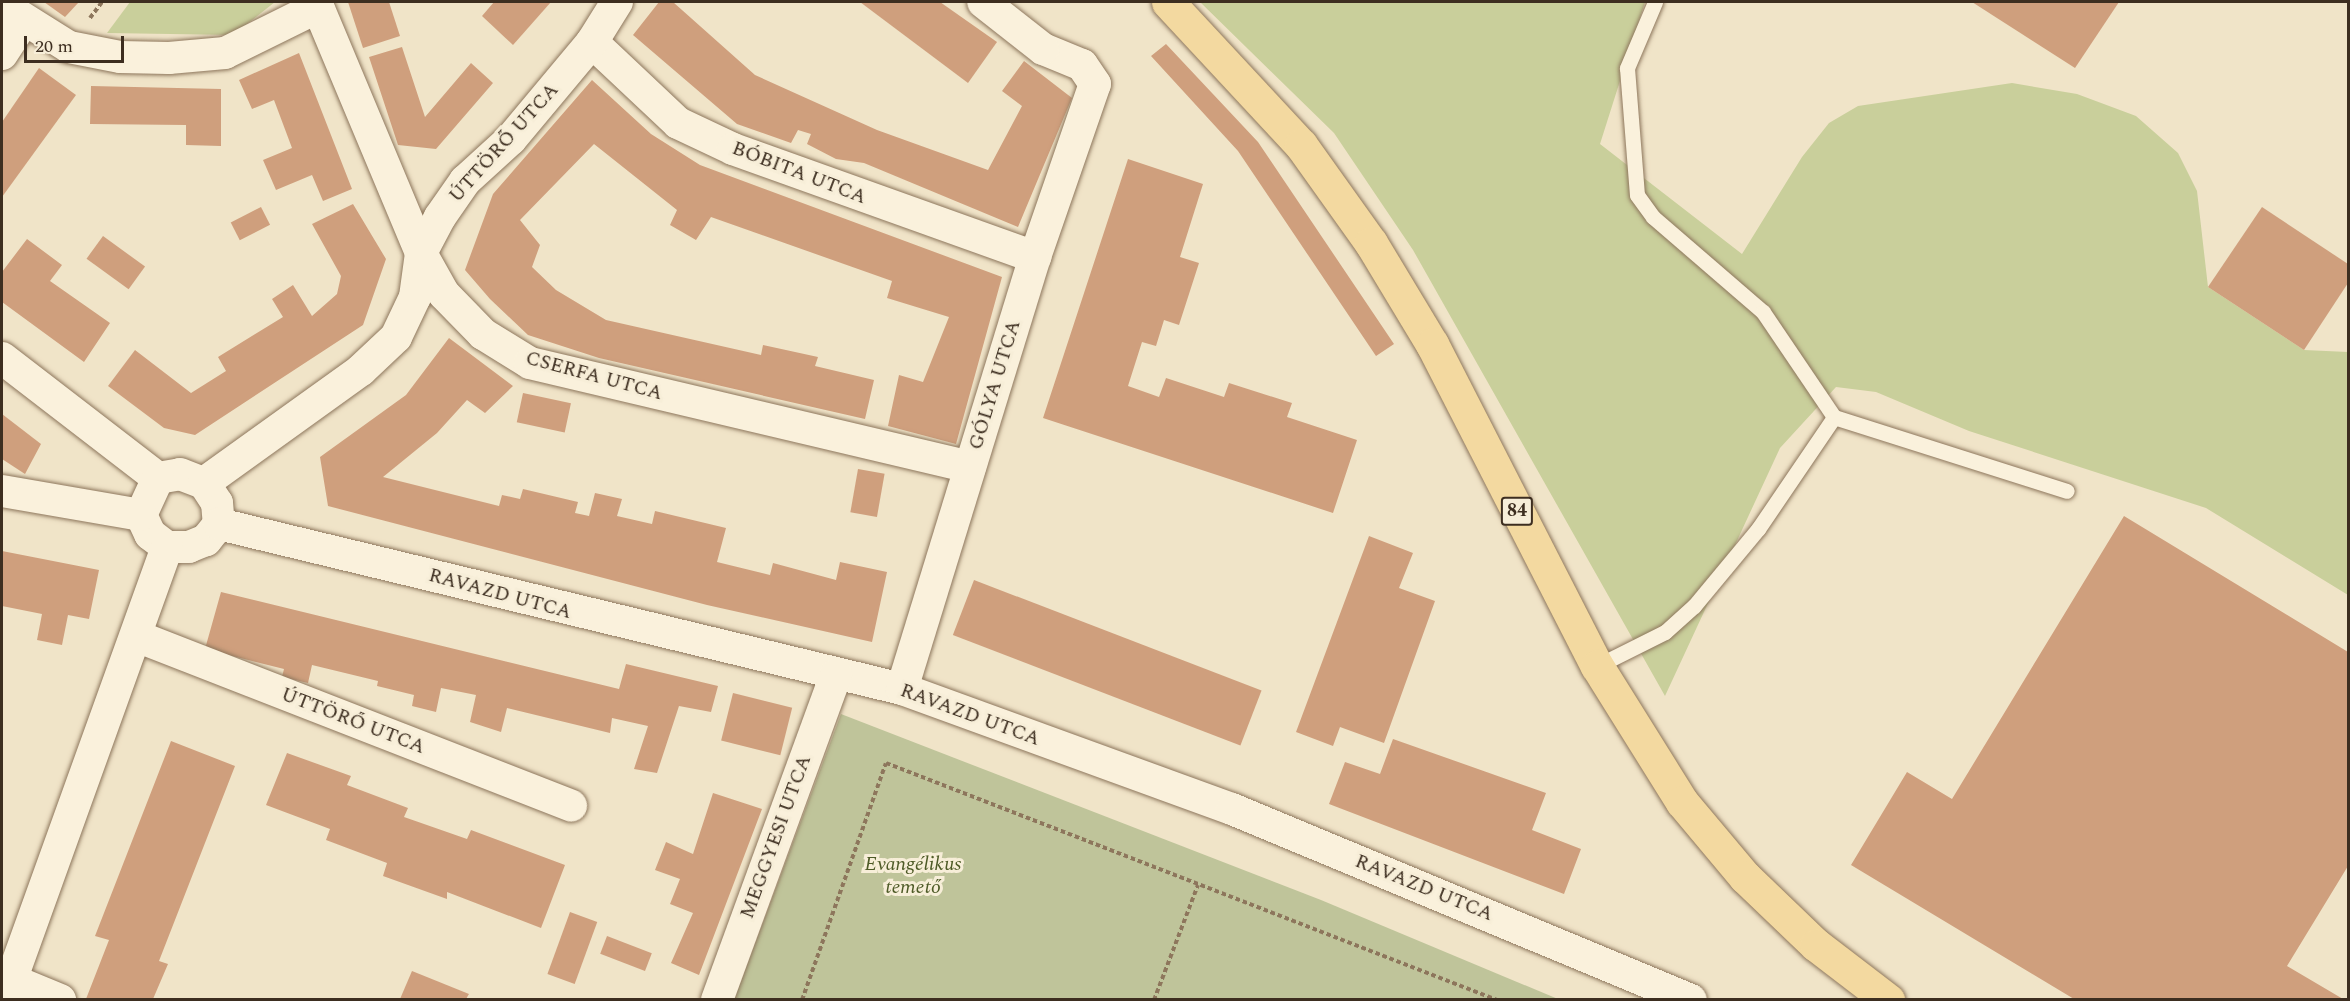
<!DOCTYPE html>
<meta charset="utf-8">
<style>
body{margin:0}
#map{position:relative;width:2350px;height:1001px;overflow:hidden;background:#f0e4c8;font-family:Spectral,serif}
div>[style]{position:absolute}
.green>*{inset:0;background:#c9cf9b}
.cemetery>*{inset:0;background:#bfc49a}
.building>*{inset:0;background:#cf9f7d;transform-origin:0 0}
.path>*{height:4px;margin-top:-2px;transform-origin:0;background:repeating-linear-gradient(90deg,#8d765c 0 4.5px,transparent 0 7.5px)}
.roads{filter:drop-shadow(0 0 2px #8d765c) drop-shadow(0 0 2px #8d765c)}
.service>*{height:15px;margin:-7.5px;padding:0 7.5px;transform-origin:7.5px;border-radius:7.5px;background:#faf1dc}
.minor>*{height:32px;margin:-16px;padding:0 16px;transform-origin:16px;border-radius:16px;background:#faf1dc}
.primary>*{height:33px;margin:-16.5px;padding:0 16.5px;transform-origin:16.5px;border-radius:16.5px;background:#f3d9a0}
span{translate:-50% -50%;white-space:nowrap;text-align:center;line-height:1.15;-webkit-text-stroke:6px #f7eed8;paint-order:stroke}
.shield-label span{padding:2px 4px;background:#f7eed8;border:2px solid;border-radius:4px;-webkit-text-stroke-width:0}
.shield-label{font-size:18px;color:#3d2e20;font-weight:700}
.street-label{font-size:20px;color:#3d2e20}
.park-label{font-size:20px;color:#4d5a26;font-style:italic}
.frame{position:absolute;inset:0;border:3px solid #3d2e20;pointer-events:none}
.scale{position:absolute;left:24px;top:36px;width:100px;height:27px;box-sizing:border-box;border:3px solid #3d2e20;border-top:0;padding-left:8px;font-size:18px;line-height:21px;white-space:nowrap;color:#3d2e20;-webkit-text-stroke:4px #f7eed8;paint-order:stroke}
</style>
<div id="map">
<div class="green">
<div style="clip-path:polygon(130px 2px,275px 2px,233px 35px,107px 33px)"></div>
<div style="clip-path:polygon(1200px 2px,1645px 2px,1600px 144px,1742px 254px,1802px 157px,1829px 123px,1858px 106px,2012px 83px,2077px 94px,2136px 116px,2178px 153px,2197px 191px,2208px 287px,2304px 350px,2348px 352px,2348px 595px,2206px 508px,1969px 431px,1876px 392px,1836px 387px,1780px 448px,1665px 696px,1413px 250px,1334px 133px)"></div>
</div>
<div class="cemetery">
<div style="clip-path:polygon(841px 714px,1321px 900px,1558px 999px,734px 1000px)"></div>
</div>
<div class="building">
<div style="clip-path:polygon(44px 2px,79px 2px,65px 17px)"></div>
<div style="clip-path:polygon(348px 2px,389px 2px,400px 36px,363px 48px)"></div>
<div style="clip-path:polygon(494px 2px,551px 2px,513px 45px,482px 16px)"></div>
<div style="clip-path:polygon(659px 2px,673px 2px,755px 75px,877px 130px,988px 170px,1022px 106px,1002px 91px,1024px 61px,1072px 98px,1018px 227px,864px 163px,836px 159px,807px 144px,811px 134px,798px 130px,791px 143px,737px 124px,633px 35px)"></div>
<div style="clip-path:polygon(860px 2px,940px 2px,997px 42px,968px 83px)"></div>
<div style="clip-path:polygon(1972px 2px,2119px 2px,2075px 68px)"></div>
<div style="clip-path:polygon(1166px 44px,1258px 142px,1394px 344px,1376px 356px,1238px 151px,1151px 56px)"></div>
<div style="clip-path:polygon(402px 47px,425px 117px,471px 63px,493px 83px,436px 149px,398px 145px,369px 57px)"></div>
<div style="clip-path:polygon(299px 53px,352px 189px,323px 201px,312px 175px,276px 190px,263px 160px,292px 148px,274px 100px,252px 109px,239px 80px)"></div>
<div style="clip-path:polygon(39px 68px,76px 95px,2px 197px,2px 122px)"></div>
<div style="clip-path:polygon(592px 80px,651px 134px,700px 165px,1002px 277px,956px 444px,888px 426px,899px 375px,923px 382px,949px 317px,887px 298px,892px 281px,711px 217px,696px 240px,670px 225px,677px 210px,594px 144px,520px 220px,540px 245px,532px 267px,556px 290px,606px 320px,761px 355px,763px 345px,818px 357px,815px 366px,874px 380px,865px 419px,599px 358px,528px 335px,490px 299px,465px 270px,493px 194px)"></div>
<div style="clip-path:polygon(91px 86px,221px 89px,221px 146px,186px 145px,186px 125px,90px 124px)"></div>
<div style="clip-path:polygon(1128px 159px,1203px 184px,1180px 257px,1199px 263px,1179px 325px,1164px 320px,1156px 346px,1142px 342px,1128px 386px,1159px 397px,1166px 378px,1224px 397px,1229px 383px,1292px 403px,1287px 417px,1357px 440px,1333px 513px,1043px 418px)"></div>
<div style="clip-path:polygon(353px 204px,386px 259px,363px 325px,195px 435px,164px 428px,108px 386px,135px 350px,191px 393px,226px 371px,218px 357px,283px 317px,272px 299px,293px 285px,312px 316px,337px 294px,341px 276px,312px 224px)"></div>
<div style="left:261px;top:207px;width:20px;height:34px;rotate:63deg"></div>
<div style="clip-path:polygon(2262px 207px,2348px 264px,2348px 283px,2304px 350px,2208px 287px)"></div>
<div style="left:103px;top:236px;width:52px;height:28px;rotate:36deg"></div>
<div style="clip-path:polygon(27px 239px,62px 265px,50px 281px,110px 323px,84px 362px,2px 302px,2px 272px)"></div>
<div style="clip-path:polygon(449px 338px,513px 386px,485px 413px,467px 400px,437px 433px,383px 477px,499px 506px,502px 495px,520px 499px,523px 489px,578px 502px,575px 513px,589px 516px,595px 493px,622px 499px,617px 516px,652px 524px,655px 511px,726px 528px,717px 562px,770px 575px,773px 563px,836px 580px,840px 562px,887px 572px,872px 642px,707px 605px,328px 506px,320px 457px,406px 395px)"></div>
<div style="left:523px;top:393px;width:49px;height:30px;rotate:12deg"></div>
<div style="clip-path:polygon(2px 414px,41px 444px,25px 474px,2px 459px)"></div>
<div style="left:858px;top:469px;width:27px;height:44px;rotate:10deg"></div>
<div style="clip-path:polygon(2124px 516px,2348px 652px,2348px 866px,2287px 966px,2343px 999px,2074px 999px,1851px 865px,1907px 772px,1952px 799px)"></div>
<div style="clip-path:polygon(1369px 536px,1413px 553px,1399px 588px,1435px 601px,1384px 743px,1340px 727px,1333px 746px,1296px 732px)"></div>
<div style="clip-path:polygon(2px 551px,99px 570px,89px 619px,68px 615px,62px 645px,37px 640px,42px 614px,2px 606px)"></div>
<div style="left:974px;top:580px;width:308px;height:59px;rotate:21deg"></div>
<div style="clip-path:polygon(221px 592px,619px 689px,626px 664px,718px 686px,711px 712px,679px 706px,657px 773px,634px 769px,648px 726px,612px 718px,610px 733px,507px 708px,501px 732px,470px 722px,476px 695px,441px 688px,436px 712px,412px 706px,414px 695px,377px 686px,378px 681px,312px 665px,308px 683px,282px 677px,284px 669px,205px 649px)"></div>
<div style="left:733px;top:693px;width:61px;height:49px;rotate:14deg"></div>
<div style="clip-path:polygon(1393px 739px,1546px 793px,1532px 830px,1581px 849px,1564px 894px,1329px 804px,1345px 762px,1380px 774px)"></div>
<div style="clip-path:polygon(171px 741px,235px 766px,159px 961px,168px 964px,153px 999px,86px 999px,109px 940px,95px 936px)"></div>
<div style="clip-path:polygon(287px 753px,351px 776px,347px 785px,408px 808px,404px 817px,467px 839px,471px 830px,565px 865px,541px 928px,447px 892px,447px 899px,383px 876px,387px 863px,326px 840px,330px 829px,266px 805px)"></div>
<div style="clip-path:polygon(713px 793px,762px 809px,699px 975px,671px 963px,693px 913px,670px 904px,680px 879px,655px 870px,666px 842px,693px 854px)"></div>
<div style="left:570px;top:912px;width:29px;height:66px;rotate:20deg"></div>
<div style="left:607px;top:936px;width:48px;height:19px;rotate:21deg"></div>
<div style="clip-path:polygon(412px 971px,469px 994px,466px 999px,400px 999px)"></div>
</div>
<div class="path">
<div style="left:90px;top:18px;width:20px;rotate:-53deg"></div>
<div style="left:802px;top:1000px;width:251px;rotate:-70.5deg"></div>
<div style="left:886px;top:763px;width:655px;rotate:21.2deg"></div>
<div style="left:1154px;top:1000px;width:123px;rotate:-69.1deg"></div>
</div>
<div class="roads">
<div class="service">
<div style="left:1655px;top:2px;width:72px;rotate:113deg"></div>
<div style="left:1627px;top:68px;width:127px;rotate:85.5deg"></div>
<div style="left:1637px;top:195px;width:27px;rotate:54deg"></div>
<div style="left:1653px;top:217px;width:145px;rotate:40.8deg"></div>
<div style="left:1763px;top:312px;width:127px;rotate:55.9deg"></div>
<div style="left:1597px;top:666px;width:76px;rotate:-26.6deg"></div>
<div style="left:1665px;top:632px;width:39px;rotate:-42deg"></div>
<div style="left:1694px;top:606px;width:100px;rotate:-50.3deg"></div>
<div style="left:1758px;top:529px;width:135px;rotate:-55.8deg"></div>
<div style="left:1834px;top:417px;width:244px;rotate:17.6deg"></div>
</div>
<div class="minor">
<div style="left:316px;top:2px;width:272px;rotate:67.3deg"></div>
<div style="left:421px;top:253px;width:47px;rotate:60.7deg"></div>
<div style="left:444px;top:294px;width:56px;rotate:45.7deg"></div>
<div style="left:483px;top:334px;width:55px;rotate:31.7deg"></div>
<div style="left:530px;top:363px;width:452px;rotate:13.3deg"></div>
<div style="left:2px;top:5px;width:79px;rotate:32.1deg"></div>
<div style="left:69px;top:47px;width:52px;rotate:11.1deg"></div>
<div style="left:120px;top:57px;width:49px;rotate:1.2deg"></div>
<div style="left:169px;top:58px;width:56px;rotate:-5.1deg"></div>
<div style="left:225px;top:53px;width:104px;rotate:-26.3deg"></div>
<div style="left:592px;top:42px;width:118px;rotate:43.3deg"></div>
<div style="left:678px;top:123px;width:61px;rotate:25.3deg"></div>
<div style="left:733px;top:149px;width:321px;rotate:19.7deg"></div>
<div style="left:2px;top:54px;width:38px;rotate:-57deg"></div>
<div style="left:2px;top:358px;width:197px;rotate:37.6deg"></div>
<div style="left:158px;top:478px;width:22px;rotate:-10deg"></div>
<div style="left:180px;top:474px;width:26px;rotate:21deg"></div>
<div style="left:204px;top:483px;width:24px;rotate:57deg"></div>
<div style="left:217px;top:503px;width:21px;rotate:85deg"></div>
<div style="left:219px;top:524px;width:21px;rotate:129deg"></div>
<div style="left:206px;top:540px;width:18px;rotate:158deg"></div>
<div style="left:189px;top:547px;width:22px;rotate:180deg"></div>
<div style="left:167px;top:547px;width:21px;rotate:-143deg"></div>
<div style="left:150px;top:534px;width:21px;rotate:-115deg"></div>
<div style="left:141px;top:515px;width:41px;rotate:-65.3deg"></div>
<div style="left:204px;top:483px;width:193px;rotate:-35.7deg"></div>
<div style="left:361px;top:370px;width:48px;rotate:-43.3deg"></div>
<div style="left:396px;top:337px;width:44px;rotate:-64.6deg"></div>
<div style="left:415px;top:297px;width:44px;rotate:-82.2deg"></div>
<div style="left:421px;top:253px;width:41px;rotate:-62.2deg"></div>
<div style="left:440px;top:217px;width:44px;rotate:-55.2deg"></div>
<div style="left:465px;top:181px;width:62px;rotate:-42.4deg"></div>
<div style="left:511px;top:139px;width:126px;rotate:-50.1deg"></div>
<div style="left:592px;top:42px;width:47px;rotate:-58deg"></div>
<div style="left:2px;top:491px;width:141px;rotate:9.8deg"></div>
<div style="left:219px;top:524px;width:703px;rotate:13.58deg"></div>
<div style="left:902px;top:689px;width:351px;rotate:20deg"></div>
<div style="left:1232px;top:809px;width:497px;rotate:22.6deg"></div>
<div style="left:136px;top:636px;width:467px;rotate:21.3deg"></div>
<div style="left:902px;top:689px;width:452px;rotate:-72.9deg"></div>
<div style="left:1035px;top:257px;width:183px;rotate:-70.9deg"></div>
<div style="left:1095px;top:84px;width:23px;rotate:-124deg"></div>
<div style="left:1082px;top:65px;width:42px;rotate:-157.7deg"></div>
<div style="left:1043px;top:49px;width:76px;rotate:-141.9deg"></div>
<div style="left:2px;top:976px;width:63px;rotate:22.5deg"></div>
<div style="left:4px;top:1000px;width:481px;rotate:-70.2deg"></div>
<div style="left:717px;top:1000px;width:347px;rotate:-69.9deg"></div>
</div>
<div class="primary">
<div style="left:1168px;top:2px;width:195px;rotate:47.1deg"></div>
<div style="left:1301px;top:145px;width:120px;rotate:54.5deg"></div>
<div style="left:1371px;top:243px;width:118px;rotate:58.9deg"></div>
<div style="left:1432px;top:344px;width:362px;rotate:62.9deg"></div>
<div style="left:1597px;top:666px;width:160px;rotate:58deg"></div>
<div style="left:1682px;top:802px;width:98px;rotate:50deg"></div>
<div style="left:1745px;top:877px;width:98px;rotate:43.8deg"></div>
<div style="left:1816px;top:945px;width:91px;rotate:37.4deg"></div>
</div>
</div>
<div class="shield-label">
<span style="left:1517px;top:511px">84</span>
</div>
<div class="street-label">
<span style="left:504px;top:143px;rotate:-48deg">ÚTTÖRŐ UTCA</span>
<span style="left:799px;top:173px;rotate:21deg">BÓBITA UTCA</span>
<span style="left:594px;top:376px;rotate:15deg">CSERFA UTCA</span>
<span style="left:995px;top:385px;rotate:-73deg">GÓLYA UTCA</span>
<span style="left:500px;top:594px;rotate:15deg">RAVAZD UTCA</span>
<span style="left:970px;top:715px;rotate:20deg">RAVAZD UTCA</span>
<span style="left:353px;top:721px;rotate:21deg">ÚTTÖRŐ UTCA</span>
<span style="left:776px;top:837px;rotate:-70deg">MEGGYESI UTCA</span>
<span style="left:1424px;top:888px;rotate:22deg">RAVAZD UTCA</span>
</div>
<div class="park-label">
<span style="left:913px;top:876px">Evangélikus<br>temető</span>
</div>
<div class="frame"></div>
<div class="scale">20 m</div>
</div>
